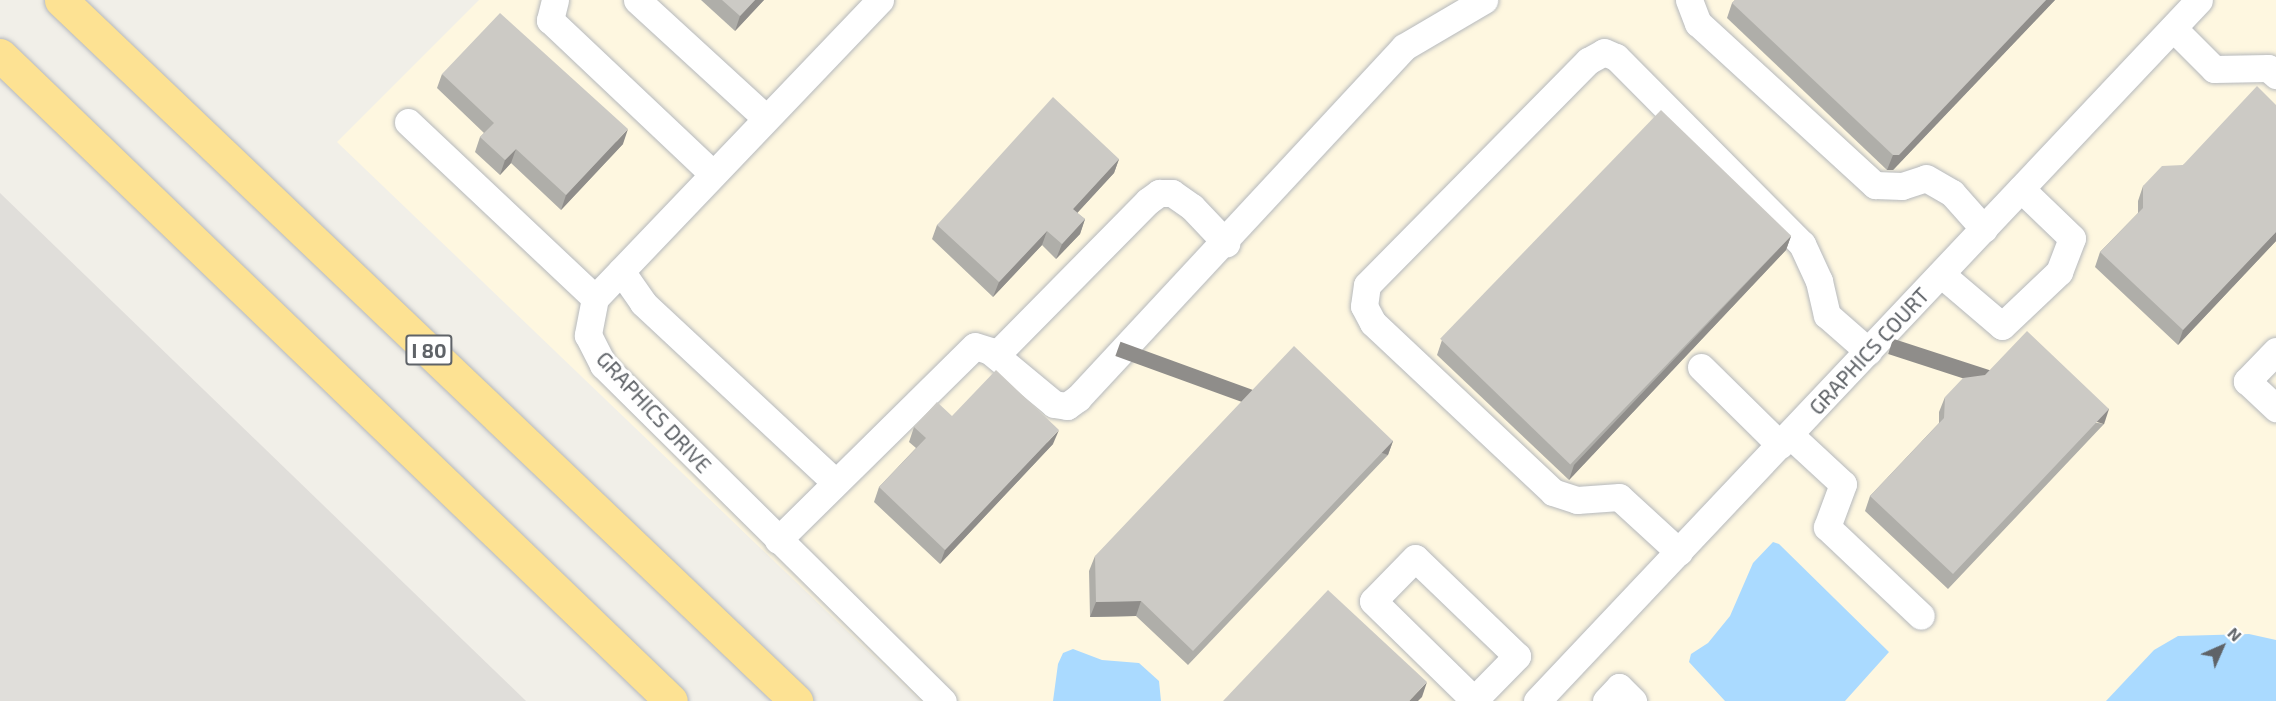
<!DOCTYPE html>
<style>
body{margin:0}
#map{position:relative;width:2276px;height:701px;overflow:hidden;background:#f1efe8;font-family:"Exo 2",sans-serif}
div>[style]{position:absolute}
.commercial>*{inset:0;background:#fef7e0}
.industrial>*{inset:0;background:#e0deda}
.water>*{inset:0;background:#aadaff}
.roads{filter:drop-shadow(0 0 2px #b5b8bc) drop-shadow(0 0 2px #b5b8bc)}
.minor>*{height:27px;margin:-13.5px;padding:0 13.5px;transform-origin:13.5px;border-radius:13.5px;background:#fff}
.highway>*{height:33px;margin:-16.5px;padding:0 16.5px;transform-origin:16.5px;border-radius:16.5px;background:#fde293}
.wall>*{inset:0;background:#afaea9}
.shaded-wall>*{inset:0;background:#8f8d8a;transform-origin:0 0}
.building>*{inset:0;background:#cccac5;transform-origin:0 0}
span{translate:-50% -50%;white-space:nowrap;text-align:center;line-height:1.15;-webkit-text-stroke:6px #fff;paint-order:stroke}
.shield-label span{padding:2px 4px;background:#fff;border:2px solid;border-radius:4px;-webkit-text-stroke-width:0}
.shield-label{font-size:20px;color:#5f6368;font-weight:700}
.street-label{font-size:21px;color:#5f6368}
.north{position:absolute;left:2192px;top:617px;width:60px;height:60px;-webkit-text-stroke:4px #fff;paint-order:stroke;rotate:45deg;font-size:16px;font-weight:700;line-height:24px;text-align:center;color:#5f6368}
.north::after{content:'';display:block;margin:auto;width:21px;height:27px;background:#5f6368;clip-path:polygon(50% 0,100% 100%,50% 72%,0 100%)}
</style>
<div id="map">
<div class="commercial">
<div style="clip-path:polygon(479px 0,2276px 0,2276px 701px,920px 701px,337px 142px)"></div>
</div>
<div class="industrial">
<div style="clip-path:polygon(0 193px,526px 701px,0 701px)"></div>
</div>
<div class="water">
<div style="clip-path:polygon(1773px 542px,1779px 544px,1889px 652px,1845px 701px,1725px 701px,1689px 662px,1691px 654px,1708px 643px,1730px 616px,1753px 563px)"></div>
<div style="clip-path:polygon(2249px 634px,2276px 640px,2276px 701px,2106px 701px,2154px 650px,2178px 636px)"></div>
<div style="clip-path:polygon(1073px 649px,1102px 660px,1139px 663px,1159px 681px,1161px 701px,1053px 701px,1058px 664px,1063px 653px)"></div>
</div>
<div class="roads">
<div class="minor">
<div style="left:555px;top:0;width:21px;rotate:104deg"></div>
<div style="left:550px;top:20px;width:224px;rotate:43.4deg"></div>
<div style="left:637px;top:0;width:175px;rotate:42.5deg"></div>
<div style="left:880px;top:0;width:412px;rotate:133.7deg"></div>
<div style="left:595px;top:298px;width:38px;rotate:101deg"></div>
<div style="left:588px;top:335px;width:34px;rotate:63deg"></div>
<div style="left:603px;top:365px;width:478px;rotate:44.7deg"></div>
<div style="left:1689px;top:0;width:25px;rotate:69deg"></div>
<div style="left:1698px;top:23px;width:240px;rotate:42.5deg"></div>
<div style="left:1875px;top:185px;width:27px;rotate:2deg"></div>
<div style="left:1902px;top:186px;width:25px;rotate:-18deg"></div>
<div style="left:1926px;top:178px;width:30px;rotate:30deg"></div>
<div style="left:1952px;top:193px;width:48px;rotate:48.4deg"></div>
<div style="left:2173px;top:28px;width:58px;rotate:45deg"></div>
<div style="left:2214px;top:69px;width:54px;rotate:-1.1deg"></div>
<div style="left:2268px;top:68px;width:11px;rotate:41deg"></div>
<div style="left:408px;top:122px;width:257px;rotate:43.3deg"></div>
<div style="left:621px;top:271px;width:39px;rotate:55deg"></div>
<div style="left:643px;top:303px;width:262px;rotate:43deg"></div>
<div style="left:1941px;top:274px;width:80px;rotate:40.4deg"></div>
<div style="left:2002px;top:326px;width:79px;rotate:-43.5deg"></div>
<div style="left:2059px;top:272px;width:36px;rotate:-69deg"></div>
<div style="left:2072px;top:238px;width:71px;rotate:-136.1deg"></div>
<div style="left:2276px;top:351px;width:42px;rotate:134deg"></div>
<div style="left:2247px;top:381px;width:40px;rotate:43deg"></div>
<div style="left:996px;top:355px;width:216px;rotate:-45.4deg"></div>
<div style="left:1148px;top:201px;width:14px;rotate:-36deg"></div>
<div style="left:1159px;top:193px;width:13px"></div>
<div style="left:1172px;top:193px;width:24px;rotate:35deg"></div>
<div style="left:1192px;top:207px;width:50px;rotate:46.6deg"></div>
<div style="left:1701px;top:367px;width:111px;rotate:44.6deg"></div>
<div style="left:1790px;top:435px;width:72px;rotate:42.8deg"></div>
<div style="left:1843px;top:484px;width:46px;rotate:110.4deg"></div>
<div style="left:1827px;top:527px;width:129px;rotate:43.4deg"></div>
<div style="left:778px;top:540px;width:276px;rotate:-44.6deg"></div>
<div style="left:975px;top:346px;width:16px;rotate:18deg"></div>
<div style="left:990px;top:351px;width:83px;rotate:39.6deg"></div>
<div style="left:1054px;top:404px;width:13px;rotate:9deg"></div>
<div style="left:1067px;top:406px;width:14px;rotate:-36deg"></div>
<div style="left:1078px;top:398px;width:479px;rotate:-47.1deg"></div>
<div style="left:1404px;top:47px;width:93px;rotate:-30.4deg"></div>
<div style="left:1679px;top:552px;width:81px;rotate:-137.5deg"></div>
<div style="left:1619px;top:497px;width:42px;rotate:175.9deg"></div>
<div style="left:1577px;top:500px;width:25px;rotate:-162deg"></div>
<div style="left:1553px;top:492px;width:247px;rotate:-136.8deg"></div>
<div style="left:1373px;top:323px;width:19px;rotate:-118deg"></div>
<div style="left:1364px;top:306px;width:21px;rotate:-82deg"></div>
<div style="left:1367px;top:285px;width:315px;rotate:-45.4deg"></div>
<div style="left:1588px;top:61px;width:18px;rotate:-29deg"></div>
<div style="left:1604px;top:52px;width:13px;rotate:23deg"></div>
<div style="left:1616px;top:57px;width:264px;rotate:45.2deg"></div>
<div style="left:1802px;top:244px;width:41px;rotate:65.3deg"></div>
<div style="left:1819px;top:281px;width:35px;rotate:77deg"></div>
<div style="left:1827px;top:315px;width:55px;rotate:41.3deg"></div>
<div style="left:1473px;top:701px;width:63px;rotate:-45.6deg"></div>
<div style="left:1517px;top:656px;width:141px;rotate:-136.1deg"></div>
<div style="left:1415px;top:558px;width:60px;rotate:134.3deg"></div>
<div style="left:1373px;top:601px;width:141px;rotate:44.4deg"></div>
<div style="left:1537px;top:701px;width:964px;rotate:-46.64deg"></div>
<div style="left:1606px;top:701px;width:19px;rotate:-47deg"></div>
<div style="left:1619px;top:687px;width:20px;rotate:45deg"></div>
</div>
<div class="highway">
<div style="left:61px;top:0;width:1016px;rotate:43.64deg"></div>
<div style="left:0;top:55px;width:931px;rotate:43.91deg"></div>
</div>
</div>
<div class="wall">
<div style="clip-path:polygon(701px 0,764px 0,735px 31px)"></div>
<div style="clip-path:polygon(1735px 0,2055px 0,1893px 170px,1887px 170px,1727px 18px,1732px 3px)"></div>
<div style="clip-path:polygon(442px 74px,623px 144px,561px 210px,511px 163px,500px 175px,475px 152px,480px 137px,484px 133px,437px 88px)"></div>
<div style="clip-path:polygon(2276px 105px,2276px 241px,2178px 345px,2095px 267px,2100px 252px,2138px 213px,2138px 201px,2143px 186px,2183px 165px)"></div>
<div style="clip-path:polygon(1119px 159px,1114px 173px,1077px 213px,1085px 219px,1080px 234px,1056px 259px,1042px 245px,993px 297px,932px 239px,937px 225px)"></div>
<div style="clip-path:polygon(1791px 236px,1786px 250px,1569px 480px,1437px 355px,1442px 340px)"></div>
<div style="clip-path:polygon(1945px 397px,2104px 424px,1948px 589px,1865px 511px,1870px 496px,1939px 423px,1939px 412px)"></div>
<div style="clip-path:polygon(952px 416px,1053px 444px,940px 564px,874px 502px,879px 487px,916px 448px,909px 442px,914px 427px)"></div>
<div style="clip-path:polygon(1393px 441px,1388px 455px,1188px 665px,1136px 616px,1090px 617px,1089px 571px,1095px 556px)"></div>
</div>
<div class="shaded-wall">
<div style="clip-path:polygon(755px 0,764px 0,735px 31px,740px 16px)"></div>
<div style="clip-path:polygon(2046px 0,2055px 0,1893px 170px,1887px 170px,1893px 155px)"></div>
<div style="clip-path:polygon(628px 129px,623px 144px,561px 210px,566px 195px)"></div>
<div style="clip-path:polygon(516px 149px,511px 163px,500px 175px,505px 160px)"></div>
<div style="clip-path:polygon(1119px 159px,1114px 173px,1068px 223px,1073px 209px)"></div>
<div style="clip-path:polygon(1085px 219px,1080px 234px,1056px 259px,1062px 244px)"></div>
<div style="clip-path:polygon(1047px 231px,1042px 245px,993px 297px,999px 282px)"></div>
<div style="clip-path:polygon(2276px 232px,2276px 241px,2178px 345px,2183px 330px)"></div>
<div style="clip-path:polygon(1791px 236px,1786px 250px,1569px 480px,1574px 465px)"></div>
<div style="left:2109px;top:409px;width:16px;height:227px;rotate:108deg"></div>
<div style="clip-path:polygon(1059px 430px,1053px 444px,940px 564px,945px 550px)"></div>
<div style="left:1393px;top:441px;width:15px;height:290px;rotate:110deg"></div>
<div style="clip-path:polygon(1141px 601px,1136px 616px,1090px 617px,1096px 602px)"></div>
<div style="clip-path:polygon(1427px 682px,1422px 697px,1418px 701px,1409px 701px)"></div>
</div>
<div class="building">
<div style="clip-path:polygon(722px 0,755px 0,740px 16px)"></div>
<div style="clip-path:polygon(1735px 0,2046px 0,1899px 155px,1893px 155px,1732px 3px)"></div>
<div style="clip-path:polygon(500px 13px,628px 129px,566px 195px,516px 149px,505px 160px,480px 137px,494px 123px,442px 74px)"></div>
<div style="clip-path:polygon(2257px 86px,2276px 105px,2276px 232px,2183px 330px,2100px 252px,2143px 208px,2143px 186px,2162px 166px,2183px 165px)"></div>
<div style="clip-path:polygon(1053px 97px,1119px 159px,1073px 209px,1085px 219px,1062px 244px,1047px 231px,999px 282px,937px 225px)"></div>
<div style="left:1661px;top:110px;width:181px;height:318px;rotate:44deg"></div>
<div style="clip-path:polygon(2027px 331px,2109px 409px,1953px 574px,1870px 496px,1944px 418px,1945px 397px,1963px 378px,1985px 375px)"></div>
<div style="clip-path:polygon(1294px 346px,1393px 441px,1193px 651px,1141px 601px,1096px 602px,1095px 556px)"></div>
<div style="clip-path:polygon(996px 370px,1059px 430px,945px 550px,879px 487px,926px 438px,914px 427px,937px 402px,952px 416px)"></div>
<div style="clip-path:polygon(1328px 590px,1427px 682px,1409px 701px,1223px 701px)"></div>
</div>
<div class="shield-label">
<span style="left:429px;top:350px">I 80</span>
</div>
<div class="street-label">
<span style="left:1869px;top:351px;rotate:-47deg">GRAPHICS COURT</span>
<span style="left:654px;top:412px;rotate:47deg">GRAPHICS DRIVE</span>
</div>
<div class="north">N</div>
</div>
